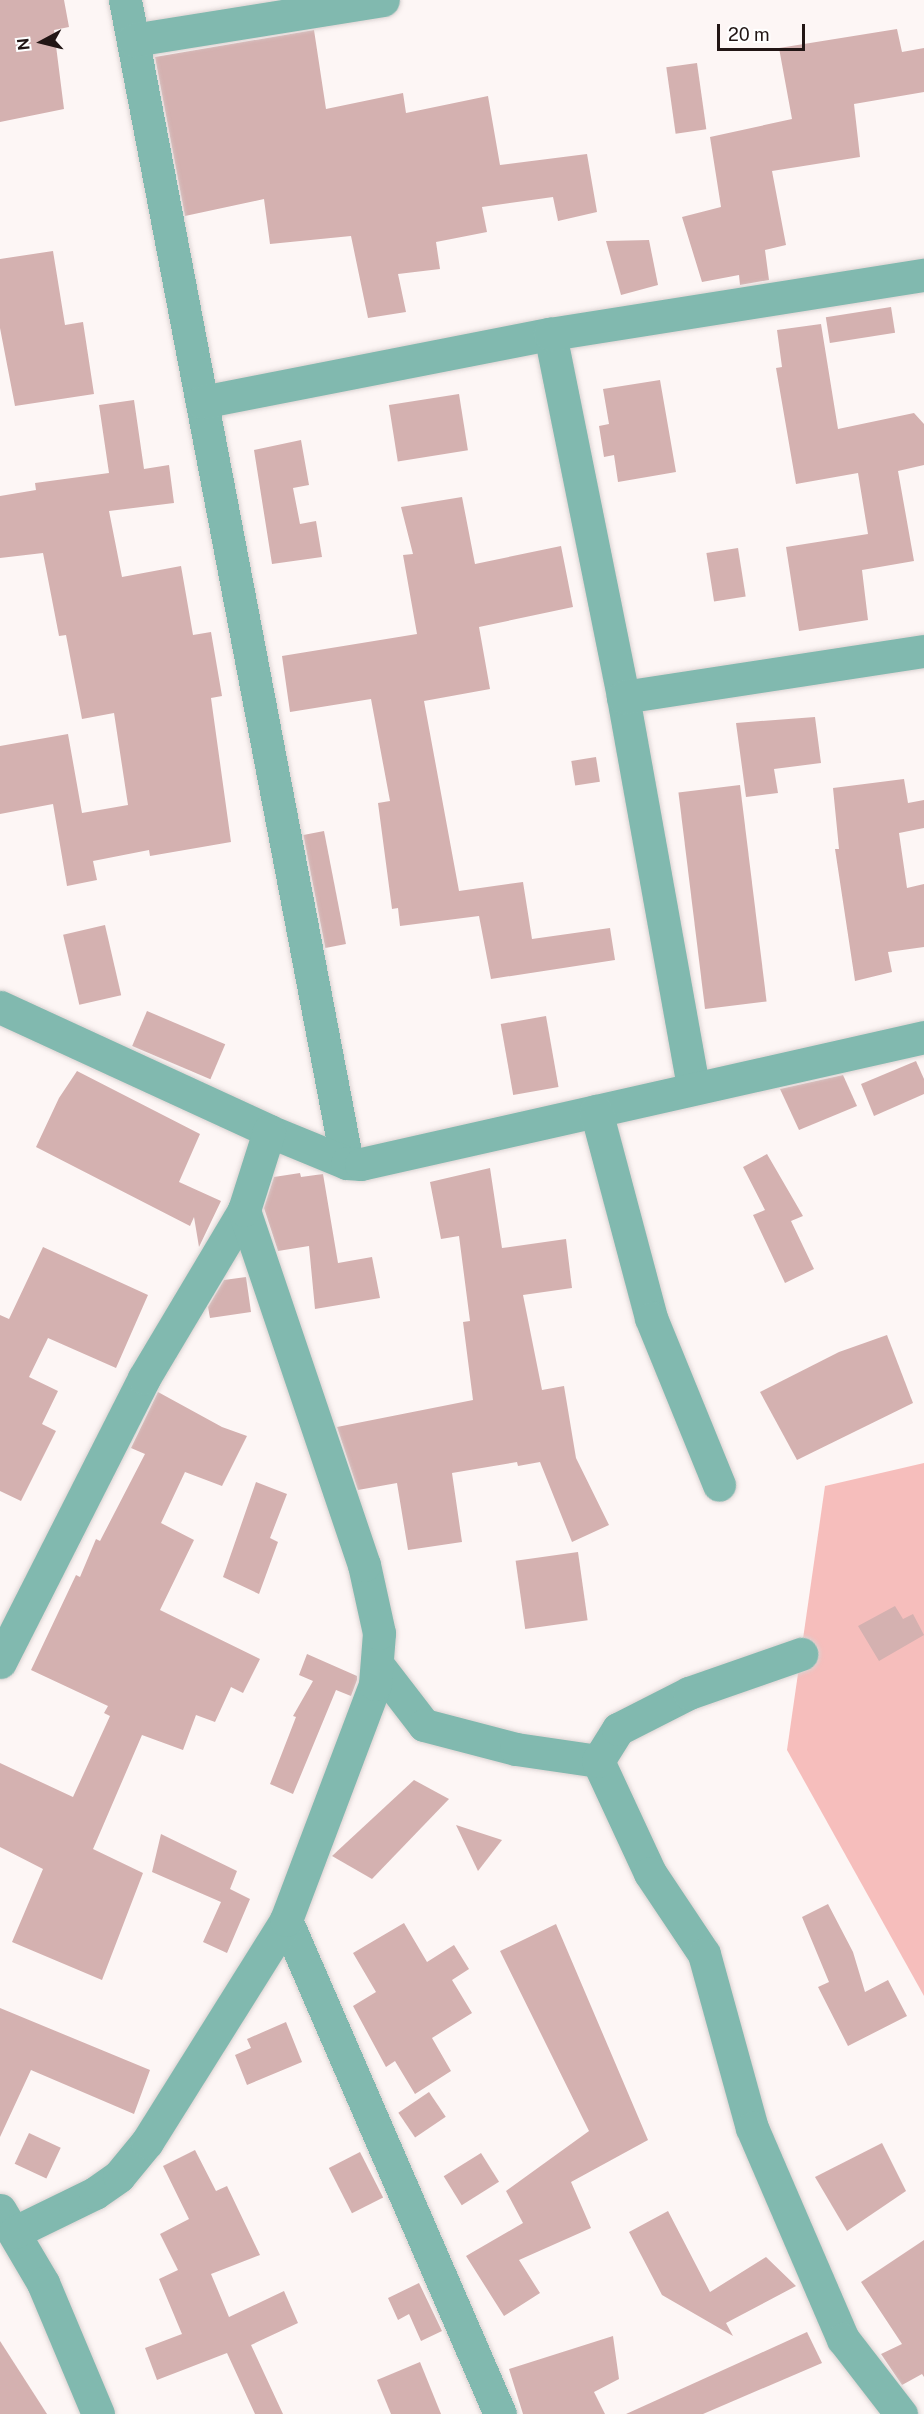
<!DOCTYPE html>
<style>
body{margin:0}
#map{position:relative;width:924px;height:2414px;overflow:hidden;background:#fdf6f5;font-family:"Public Sans",sans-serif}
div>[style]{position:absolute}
.green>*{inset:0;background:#f6bebc}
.building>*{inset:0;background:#d4b1b0;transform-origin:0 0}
.roads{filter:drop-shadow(0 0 2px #dad2d1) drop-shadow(0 0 2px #dad2d1)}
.minor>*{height:33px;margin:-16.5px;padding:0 16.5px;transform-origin:16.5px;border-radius:16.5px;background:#81b9af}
span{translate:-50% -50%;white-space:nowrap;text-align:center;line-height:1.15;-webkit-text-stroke:5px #fff;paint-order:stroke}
.north{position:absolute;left:12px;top:12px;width:60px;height:60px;-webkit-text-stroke:4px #fff;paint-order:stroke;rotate:263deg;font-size:16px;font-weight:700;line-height:24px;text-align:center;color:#221615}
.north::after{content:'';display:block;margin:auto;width:21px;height:27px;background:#221615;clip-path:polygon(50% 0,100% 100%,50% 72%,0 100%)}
.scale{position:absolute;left:717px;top:24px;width:88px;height:27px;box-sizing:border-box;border:3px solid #221615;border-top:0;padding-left:8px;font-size:18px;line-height:21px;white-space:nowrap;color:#221615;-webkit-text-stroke:4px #fff;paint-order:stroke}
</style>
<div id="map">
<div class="green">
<div style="clip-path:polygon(924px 1463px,924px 1996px,787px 1750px,825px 1486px)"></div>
</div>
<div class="building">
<div style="clip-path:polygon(0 0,64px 0,69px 27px,54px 30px,64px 109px,0 122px)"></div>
<div style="clip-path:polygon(897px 29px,902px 52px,924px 48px,924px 92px,854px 104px,860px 157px,772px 171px,786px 245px,765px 250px,769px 280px,740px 285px,739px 275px,702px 282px,682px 217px,721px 207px,710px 137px,792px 119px,779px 48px)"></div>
<div style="clip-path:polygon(314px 30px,326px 109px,403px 93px,406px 113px,488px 96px,500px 165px,587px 154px,597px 212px,558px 221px,553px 197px,482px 207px,487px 232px,436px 242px,440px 269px,398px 274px,406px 312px,368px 318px,351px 236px,270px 244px,264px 199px,185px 216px,155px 57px)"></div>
<div style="left:697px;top:63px;width:67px;height:31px;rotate:82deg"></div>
<div style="clip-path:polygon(649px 240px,658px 285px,621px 295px,606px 241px)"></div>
<div style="clip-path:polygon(53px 251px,65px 325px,83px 322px,94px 394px,15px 406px,0 328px,0 259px)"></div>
<div style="left:891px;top:307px;width:26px;height:66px;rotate:81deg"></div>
<div style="clip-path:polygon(821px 324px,838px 429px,914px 413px,924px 424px,924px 465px,898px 471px,914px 561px,862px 570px,868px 620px,799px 631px,786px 547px,868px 534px,858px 473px,796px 484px,776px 368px,782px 367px,777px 330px)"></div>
<div style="clip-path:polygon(660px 380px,676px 472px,618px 482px,614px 455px,604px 457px,599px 426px,609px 424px,603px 389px)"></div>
<div style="left:459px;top:394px;width:57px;height:71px;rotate:81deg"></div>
<div style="clip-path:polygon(134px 400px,144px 469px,169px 465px,174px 503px,109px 511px,122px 577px,181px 566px,193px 635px,211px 632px,222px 696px,211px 698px,231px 842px,150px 856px,149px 850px,93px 861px,97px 880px,67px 886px,53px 804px,0 814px,0 746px,68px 734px,82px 813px,128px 805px,114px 713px,82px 719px,66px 635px,59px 636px,43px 553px,0 558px,0 496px,36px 490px,35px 483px,109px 473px,99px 405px)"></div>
<div style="clip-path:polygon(301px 440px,309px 485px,293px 488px,300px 524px,316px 521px,322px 557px,272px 564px,254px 450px)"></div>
<div style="clip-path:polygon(462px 497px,475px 564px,561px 546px,573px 607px,479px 627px,490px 689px,424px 701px,459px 891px,523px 882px,532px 939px,610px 928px,615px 960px,491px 979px,479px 916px,400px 926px,398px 908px,392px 909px,378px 803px,390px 801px,371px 699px,290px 712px,282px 656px,417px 634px,403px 555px,413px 554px,401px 507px)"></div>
<div style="left:738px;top:548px;width:49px;height:32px;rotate:81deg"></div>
<div style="clip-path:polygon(815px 717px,821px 763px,774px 769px,778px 793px,746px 797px,736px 723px)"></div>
<div style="left:596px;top:757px;width:25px;height:25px;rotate:81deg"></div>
<div style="clip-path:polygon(904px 779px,908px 803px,924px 800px,924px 828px,899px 833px,907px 888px,924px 884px,924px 947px,888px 952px,892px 972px,855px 981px,835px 849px,839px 849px,833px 788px)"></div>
<div style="left:740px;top:785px;width:218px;height:62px;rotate:83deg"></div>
<div style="left:324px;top:831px;width:115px;height:21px;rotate:79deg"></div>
<div style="left:105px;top:925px;width:72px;height:43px;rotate:77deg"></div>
<div style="left:147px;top:1011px;width:85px;height:38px;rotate:23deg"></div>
<div style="left:546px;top:1016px;width:72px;height:46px;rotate:80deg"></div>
<div style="clip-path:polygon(916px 1061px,924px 1079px,924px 1094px,874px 1116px,861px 1084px)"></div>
<div style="clip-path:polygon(77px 1071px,200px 1134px,179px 1182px,221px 1201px,199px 1247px,194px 1217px,190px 1226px,36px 1147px,59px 1098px)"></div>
<div style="clip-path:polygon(843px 1075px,857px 1106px,799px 1130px,780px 1089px)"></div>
<div style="clip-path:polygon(767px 1154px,803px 1216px,791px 1221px,814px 1269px,785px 1283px,753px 1215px,765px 1210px,743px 1167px)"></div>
<div style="clip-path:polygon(490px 1168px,502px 1248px,566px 1239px,572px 1288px,523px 1295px,542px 1390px,564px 1386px,576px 1458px,609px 1525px,572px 1542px,540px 1462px,518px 1466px,517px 1462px,452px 1473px,462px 1542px,408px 1550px,397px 1483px,358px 1490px,337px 1427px,473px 1400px,463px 1322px,470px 1321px,459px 1236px,441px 1239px,430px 1182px)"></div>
<div style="clip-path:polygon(300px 1173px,301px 1177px,323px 1174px,338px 1263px,372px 1257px,380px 1298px,315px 1309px,309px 1246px,278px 1251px,264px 1208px,274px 1177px)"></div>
<div style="clip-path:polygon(43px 1247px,148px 1295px,116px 1368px,48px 1338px,29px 1377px,58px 1391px,42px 1424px,56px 1431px,21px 1501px,0 1491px,0 1315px,9px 1319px)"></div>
<div style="clip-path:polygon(246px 1277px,251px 1312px,210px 1318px,208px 1307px,224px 1280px)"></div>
<div style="clip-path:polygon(887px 1335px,913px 1403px,797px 1460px,760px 1392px,839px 1352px)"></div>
<div style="clip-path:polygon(158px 1392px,222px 1427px,247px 1436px,222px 1486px,185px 1472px,161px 1523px,194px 1540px,160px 1610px,260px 1659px,243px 1693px,231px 1687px,215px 1722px,196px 1715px,183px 1750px,142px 1735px,93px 1849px,143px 1873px,102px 1980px,12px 1942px,43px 1869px,0 1847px,0 1763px,73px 1797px,110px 1716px,104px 1713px,108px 1706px,31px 1670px,76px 1575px,80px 1577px,96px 1539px,100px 1541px,145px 1454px,131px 1448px)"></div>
<div style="clip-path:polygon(256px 1482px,287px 1494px,270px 1538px,278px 1542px,259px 1594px,223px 1577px)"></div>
<div style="left:578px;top:1552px;width:69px;height:63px;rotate:82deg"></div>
<div style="clip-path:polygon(895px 1606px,903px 1619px,913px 1614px,924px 1635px,879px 1661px,858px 1626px)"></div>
<div style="clip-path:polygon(307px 1654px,357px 1676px,357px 1680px,351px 1696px,336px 1690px,293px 1794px,270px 1784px,296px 1717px,293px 1716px,313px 1681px,299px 1675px)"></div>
<div style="clip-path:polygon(414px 1780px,449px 1799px,372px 1879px,332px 1856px)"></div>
<div style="clip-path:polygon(456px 1825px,502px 1840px,478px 1871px)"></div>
<div style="clip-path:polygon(161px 1834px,237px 1871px,230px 1889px,250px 1899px,227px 1953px,203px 1942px,221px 1902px,152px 1872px)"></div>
<div style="clip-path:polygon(828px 1904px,853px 1952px,865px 1992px,888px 1980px,907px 2016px,848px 2046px,818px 1987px,829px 1982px,802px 1917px)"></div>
<div style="clip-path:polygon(404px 1923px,427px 1962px,454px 1945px,469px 1969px,452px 1980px,472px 2013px,432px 2038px,451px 2071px,415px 2094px,395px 2061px,386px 2067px,353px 2006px,376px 1992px,353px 1953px)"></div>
<div style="clip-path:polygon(556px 1924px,648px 2140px,571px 2182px,591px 2228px,519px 2260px,540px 2293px,504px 2316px,466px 2256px,523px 2223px,506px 2191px,589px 2131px,500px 1951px)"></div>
<div style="clip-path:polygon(0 2008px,150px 2070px,134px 2114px,31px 2070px,0 2137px)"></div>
<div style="clip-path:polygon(286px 2022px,302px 2062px,247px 2085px,235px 2055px,251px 2048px,247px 2039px)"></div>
<div style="left:429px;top:2092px;width:30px;height:37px;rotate:56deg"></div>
<div style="left:29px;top:2133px;width:35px;height:34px;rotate:25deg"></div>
<div style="clip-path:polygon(882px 2143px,906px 2191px,847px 2231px,815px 2177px)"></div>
<div style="clip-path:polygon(195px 2150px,216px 2191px,227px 2186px,260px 2255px,211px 2274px,229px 2317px,284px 2291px,298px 2323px,251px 2345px,283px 2414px,255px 2414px,227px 2353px,157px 2380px,145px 2348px,182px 2334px,159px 2279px,178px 2270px,160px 2234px,189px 2219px,163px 2166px)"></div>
<div style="left:360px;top:2152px;width:51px;height:35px;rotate:63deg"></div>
<div style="left:481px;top:2153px;width:34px;height:44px;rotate:58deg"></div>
<div style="clip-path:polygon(668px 2211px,710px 2292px,766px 2257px,796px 2286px,726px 2323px,733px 2336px,662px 2295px,629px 2232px)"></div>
<div style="clip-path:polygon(924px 2240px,924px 2377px,922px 2374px,902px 2385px,881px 2354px,902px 2344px,861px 2282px)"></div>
<div style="clip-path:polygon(419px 2283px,442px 2331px,421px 2341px,409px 2314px,398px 2320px,388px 2298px)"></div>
<div style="clip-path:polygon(807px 2332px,822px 2363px,703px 2414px,626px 2414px)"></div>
<div style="clip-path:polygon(613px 2336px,619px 2379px,594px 2392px,605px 2414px,523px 2414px,509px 2369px)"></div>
<div style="clip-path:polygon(0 2341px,47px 2414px,0 2414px)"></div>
<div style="clip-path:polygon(420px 2362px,441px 2414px,391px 2414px,377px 2380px)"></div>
</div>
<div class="roads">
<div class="minor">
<div style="left:125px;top:0;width:1184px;rotate:79.19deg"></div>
<div style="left:133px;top:40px;width:253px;rotate:-9.1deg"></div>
<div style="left:550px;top:334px;width:370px;rotate:78.6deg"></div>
<div style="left:623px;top:697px;width:397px;rotate:79.8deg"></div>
<div style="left:202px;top:402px;width:355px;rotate:-11.1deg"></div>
<div style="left:550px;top:334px;width:379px;rotate:-9deg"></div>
<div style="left:623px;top:697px;width:304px;rotate:-8.7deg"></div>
<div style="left:0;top:1007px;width:296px;rotate:24.7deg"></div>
<div style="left:269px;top:1131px;width:84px;rotate:22.3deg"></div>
<div style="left:347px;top:1163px;width:14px;rotate:4deg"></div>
<div style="left:361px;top:1164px;width:577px;rotate:-12.71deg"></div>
<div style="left:596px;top:1111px;width:214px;rotate:75.1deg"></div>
<div style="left:651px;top:1318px;width:180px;rotate:67.8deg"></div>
<div style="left:0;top:1662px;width:318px;rotate:-63.1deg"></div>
<div style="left:144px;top:1378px;width:196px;rotate:-59.2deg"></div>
<div style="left:377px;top:1664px;width:77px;rotate:52.4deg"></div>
<div style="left:424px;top:1725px;width:95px;rotate:14.6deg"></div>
<div style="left:516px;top:1749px;width:83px;rotate:8.3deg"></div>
<div style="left:598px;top:1761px;width:123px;rotate:65.1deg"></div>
<div style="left:650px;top:1873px;width:97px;rotate:56.3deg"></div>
<div style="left:704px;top:1954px;width:180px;rotate:74.6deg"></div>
<div style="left:752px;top:2128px;width:230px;rotate:66.7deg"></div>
<div style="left:843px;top:2339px;width:95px;rotate:52.3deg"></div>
<div style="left:598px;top:1761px;width:38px;rotate:-58deg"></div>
<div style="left:618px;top:1729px;width:80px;rotate:-26.9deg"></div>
<div style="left:689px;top:1693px;width:119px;rotate:-19.2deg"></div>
<div style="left:286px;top:1920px;width:538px;rotate:66.58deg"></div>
<div style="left:0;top:2210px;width:85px;rotate:59.5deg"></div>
<div style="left:43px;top:2283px;width:142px;rotate:67.2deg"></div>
<div style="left:15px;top:2232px;width:89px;rotate:-26deg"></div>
<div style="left:95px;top:2193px;width:29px;rotate:-35deg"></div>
<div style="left:119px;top:2176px;width:44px;rotate:-50.5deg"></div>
<div style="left:147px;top:2142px;width:262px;rotate:-57.9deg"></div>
<div style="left:286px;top:1920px;width:252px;rotate:-69.3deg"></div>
<div style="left:375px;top:1684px;width:51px;rotate:-85.5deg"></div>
<div style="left:379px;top:1633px;width:70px;rotate:-102.4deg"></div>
<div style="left:364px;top:1565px;width:375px;rotate:-108.7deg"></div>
<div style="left:244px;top:1210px;width:83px;rotate:-72.4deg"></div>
</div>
</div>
<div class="north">N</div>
<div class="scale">20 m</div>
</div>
